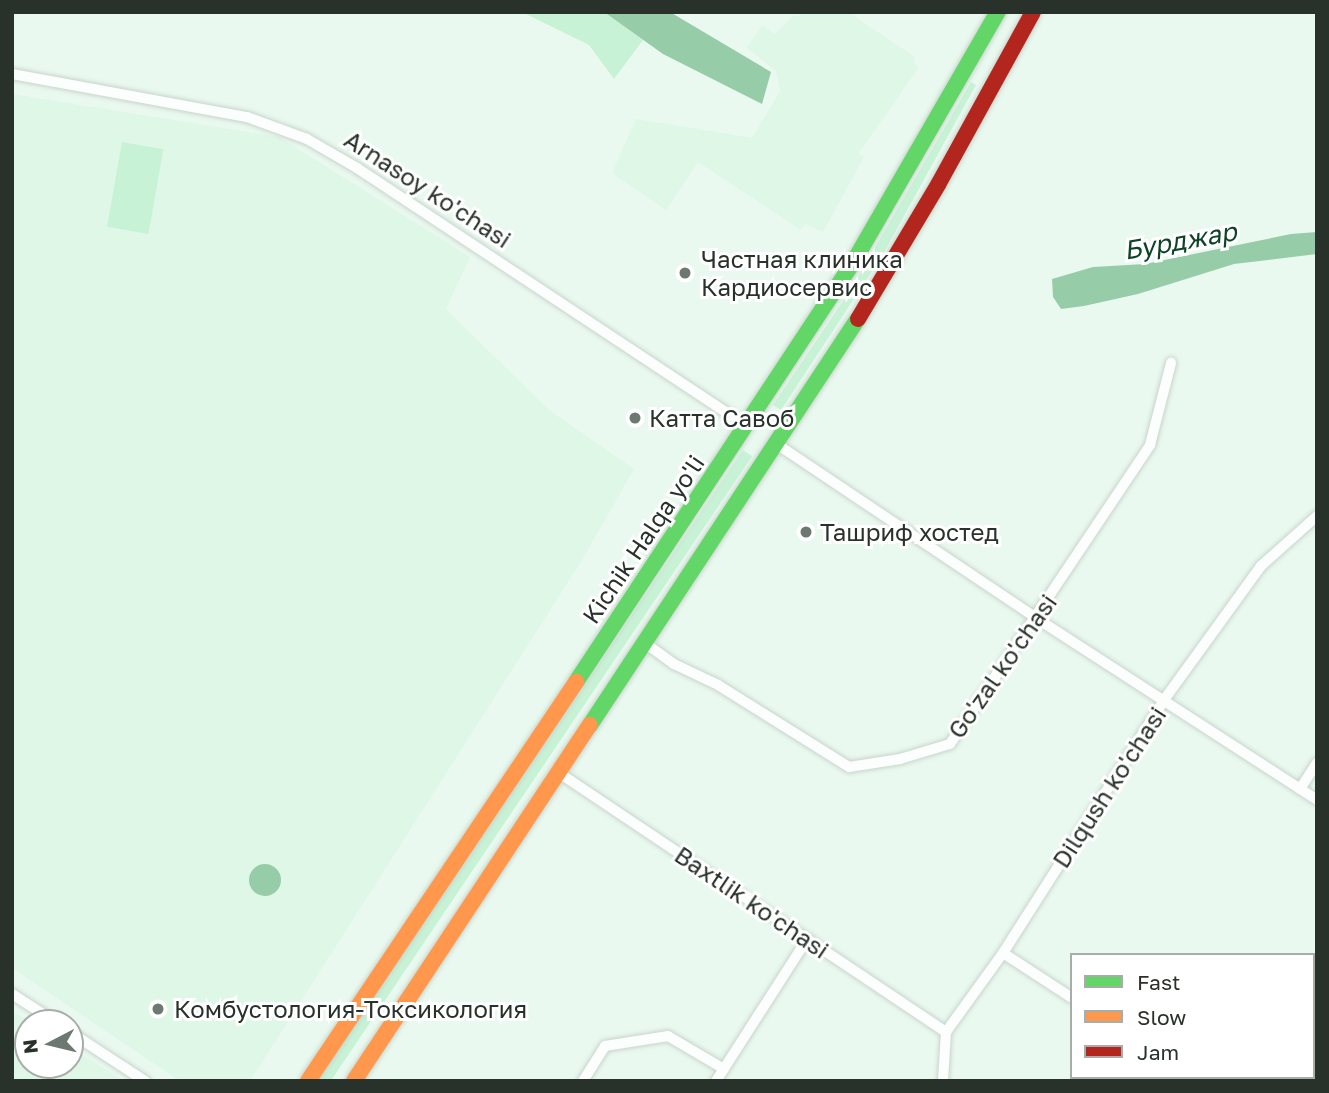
<!DOCTYPE html>
<meta charset="utf-8">
<style>
body{margin:0}
#map{position:relative;width:1329px;height:1093px;overflow:hidden;background:#eaf9ef;font-family:"Golos Text",sans-serif}
div>[style]{position:absolute}
.built>*{inset:0;background:#def7e6}
.green>*{inset:0;background:#c8f2d6;transform-origin:0 0}
.water>*{inset:0;background:#97cca9}
.round{border-radius:50%}
.roads{filter:drop-shadow(0 0 2px #c8d5cc) drop-shadow(0 0 2px #c8d5cc)}
.street>*{height:10px;margin:-5px;padding:0 5px;transform-origin:5px;border-radius:5px;background:#fcfefd}
.fast>*{height:16px;margin:-8px;padding:0 8px;transform-origin:8px;border-radius:8px;background:#63d668}
.slow>*{height:16px;margin:-8px;padding:0 8px;transform-origin:8px;border-radius:8px;background:#ff974d}
.jam>*{height:16px;margin:-8px;padding:0 8px;transform-origin:8px;border-radius:8px;background:#b3261e}
.dots>*{width:19px;height:19px;translate:-50% -50%;box-sizing:border-box;border:4px solid #fff;border-radius:50%}
span{translate:-50% -50%;white-space:nowrap;text-align:center;line-height:1.15;-webkit-text-stroke:6px #fff;paint-order:stroke}
.street-label{font-size:24px;color:#28322b}
.poi-label{font-size:24px;color:#28322b}
.left{translate:0 -50%;text-align:left}
.water-label{font-size:26px;color:#0e4426;font-style:italic}
.frame{position:absolute;inset:0;border:14px solid #28322b;pointer-events:none}
.legend{position:absolute;left:1070px;top:953px;width:245px;height:126px;box-sizing:border-box;background:#fff;border:2px solid #a9adaa;margin:0;padding:9px 12px;list-style:none;font-size:21px;color:#28322b}
.legend li{display:flex;align-items:center;gap:14px;height:35px}
.legend b{width:35px;border:2px solid #a9adaa}
.north{position:absolute;left:14px;top:1009px;width:70px;height:70px;box-sizing:border-box;background:#fff;border:2px solid #a9adaa;border-radius:50%;rotate:263deg;font-size:19px;font-weight:700;line-height:28px;text-align:center;color:#28322b}
.north::after{content:'';display:block;margin:auto;width:24px;height:32px;background:#6c7870;clip-path:polygon(50% 0,100% 100%,50% 72%,0 100%)}
</style>
<div id="map">
<div class="built">
<div style="clip-path:polygon(804px 12px,848px 12px,915px 57px,914px 64px,919px 67px,859px 153px,864px 157px,823px 232px,805px 224px,801px 230px,698px 162px,666px 210px,612px 173px,636px 119px,752px 138px,780px 91px,776px 71px,747px 48px,762px 25px,775px 34px,794px 15px,797px 17px)"></div>
<div style="clip-path:polygon(12px 94px,279px 137px,470px 257px,446px 309px,549px 410px,634px 469px,582px 560px,250px 1081px,180px 1081px,12px 968px)"></div>
<div style="clip-path:polygon(12px 1011px,32px 1023px,28px 1023px,28px 1065px,70px 1065px,70px 1047px,124px 1081px,12px 1081px)"></div>
</div>
<div class="green">
<div style="clip-path:polygon(522px 12px,604px 12px,643px 40px,614px 79px,589px 45px)"></div>
<div style="clip-path:polygon(971px 82px,976px 85px,882px 256px,781px 410px,773px 405px,851px 289px)"></div>
<div style="left:122px;top:142px;width:42px;height:86px;rotate:10deg"></div>
<div style="left:743px;top:450px;width:11px;height:759px;rotate:34deg"></div>
</div>
<div class="water">
<div style="clip-path:polygon(604px 12px,670px 12px,675px 15px,771px 72px,762px 104px,663px 54px)"></div>
<div style="clip-path:polygon(1317px 232px,1317px 254px,1234px 264px,1138px 294px,1084px 306px,1061px 309px,1053px 297px,1052px 279px,1093px 267px,1145px 264px,1291px 234px)"></div>
<div class="round" style="left:249px;top:864px;width:32px;height:32px"></div>
</div>
<div class="roads">
<div class="street">
<div style="left:12px;top:74px;width:239px;rotate:10.4deg"></div>
<div style="left:247px;top:117px;width:64px;rotate:20.1deg"></div>
<div style="left:307px;top:139px;width:58px;rotate:30.1deg"></div>
<div style="left:357px;top:168px;width:466px;rotate:33.5deg"></div>
<div style="left:778px;top:445px;width:311px;rotate:33.8deg"></div>
<div style="left:1036px;top:618px;width:335px;rotate:32.9deg"></div>
<div style="left:645px;top:643px;width:36px;rotate:36deg"></div>
<div style="left:674px;top:664px;width:49px;rotate:25.5deg"></div>
<div style="left:718px;top:685px;width:155px;rotate:32deg"></div>
<div style="left:849px;top:767px;width:52px;rotate:-8.9deg"></div>
<div style="left:900px;top:759px;width:52px;rotate:-16.7deg"></div>
<div style="left:950px;top:744px;width:360px;rotate:-56.2deg"></div>
<div style="left:1150px;top:445px;width:85px;rotate:-75.6deg"></div>
<div style="left:559px;top:773px;width:466px;rotate:33.8deg"></div>
<div style="left:1300px;top:789px;width:31px;rotate:-57deg"></div>
<div style="left:1003px;top:953px;width:82px;rotate:33.1deg"></div>
<div style="left:12px;top:994px;width:54px;rotate:32.8deg"></div>
<div style="left:70px;top:1032px;width:90px;rotate:33.2deg"></div>
<div style="left:1196px;top:1077px;width:75px;rotate:3.1deg"></div>
<div style="left:583px;top:1081px;width:41px;rotate:-57.8deg"></div>
<div style="left:605px;top:1046px;width:64px;rotate:-9deg"></div>
<div style="left:668px;top:1036px;width:65px;rotate:30.5deg"></div>
<div style="left:716px;top:1081px;width:169px;rotate:-57.3deg"></div>
<div style="left:943px;top:1081px;width:49px;rotate:-86.5deg"></div>
<div style="left:946px;top:1032px;width:97px;rotate:-54.2deg"></div>
<div style="left:1003px;top:953px;width:300px;rotate:-57.5deg"></div>
<div style="left:1164px;top:700px;width:165px;rotate:-54.1deg"></div>
<div style="left:1261px;top:566px;width:75px;rotate:-41.8deg"></div>
</div>
<div class="fast">
<div style="left:576px;top:682px;width:505px;rotate:-56.56deg"></div>
<div style="left:854px;top:261px;width:288px;rotate:-60deg"></div>
<div style="left:590px;top:725px;width:486px;rotate:-56.6deg"></div>
</div>
<div class="slow">
<div style="left:308px;top:1081px;width:481px;rotate:-56.1deg"></div>
<div style="left:354px;top:1081px;width:427px;rotate:-56.5deg"></div>
</div>
<div class="jam">
<div style="left:858px;top:319px;width:158px;rotate:-59.2deg"></div>
<div style="left:939px;top:183px;width:195px;rotate:-61.2deg"></div>
</div>
</div>
<div class="dots">
<div style="left:685px;top:273px;background:#6c7870"></div>
<div style="left:635px;top:418px;background:#6c7870"></div>
<div style="left:806px;top:532px;background:#6c7870"></div>
<div style="left:158px;top:1009px;background:#6c7870"></div>
</div>
<div class="street-label">
<span style="left:428px;top:189px;rotate:33deg">Arnasoy ko'chasi</span>
<span style="left:643px;top:539px;rotate:-56deg">Kichik Halqa yo'li</span>
<span style="left:1002px;top:666px;rotate:-55deg">Go'zal ko'chasi</span>
<span style="left:1109px;top:787px;rotate:-57deg">Dilqush ko'chasi</span>
<span style="left:752px;top:902px;rotate:34deg">Baxtlik ko'chasi</span>
</div>
<div class="poi-label">
<span class="left" style="left:701px;top:273px">Частная клиника<br>Кардиосервис</span>
<span class="left" style="left:649px;top:418px">Катта Савоб</span>
<span class="left" style="left:820px;top:532px">Ташриф хостед</span>
<span class="left" style="left:174px;top:1009px">Комбустология-Токсикология</span>
</div>
<div class="water-label">
<span style="left:1180px;top:241px;rotate:-10deg">Бурджар</span>
</div>
<div class="frame"></div>
<ul class="legend">
<li><b style="height:9px;background:#63d668"></b>Fast</li>
<li><b style="height:9px;background:#ff974d"></b>Slow</li>
<li><b style="height:9px;background:#b3261e"></b>Jam</li>
</ul>
<div class="north">N</div>
</div>
